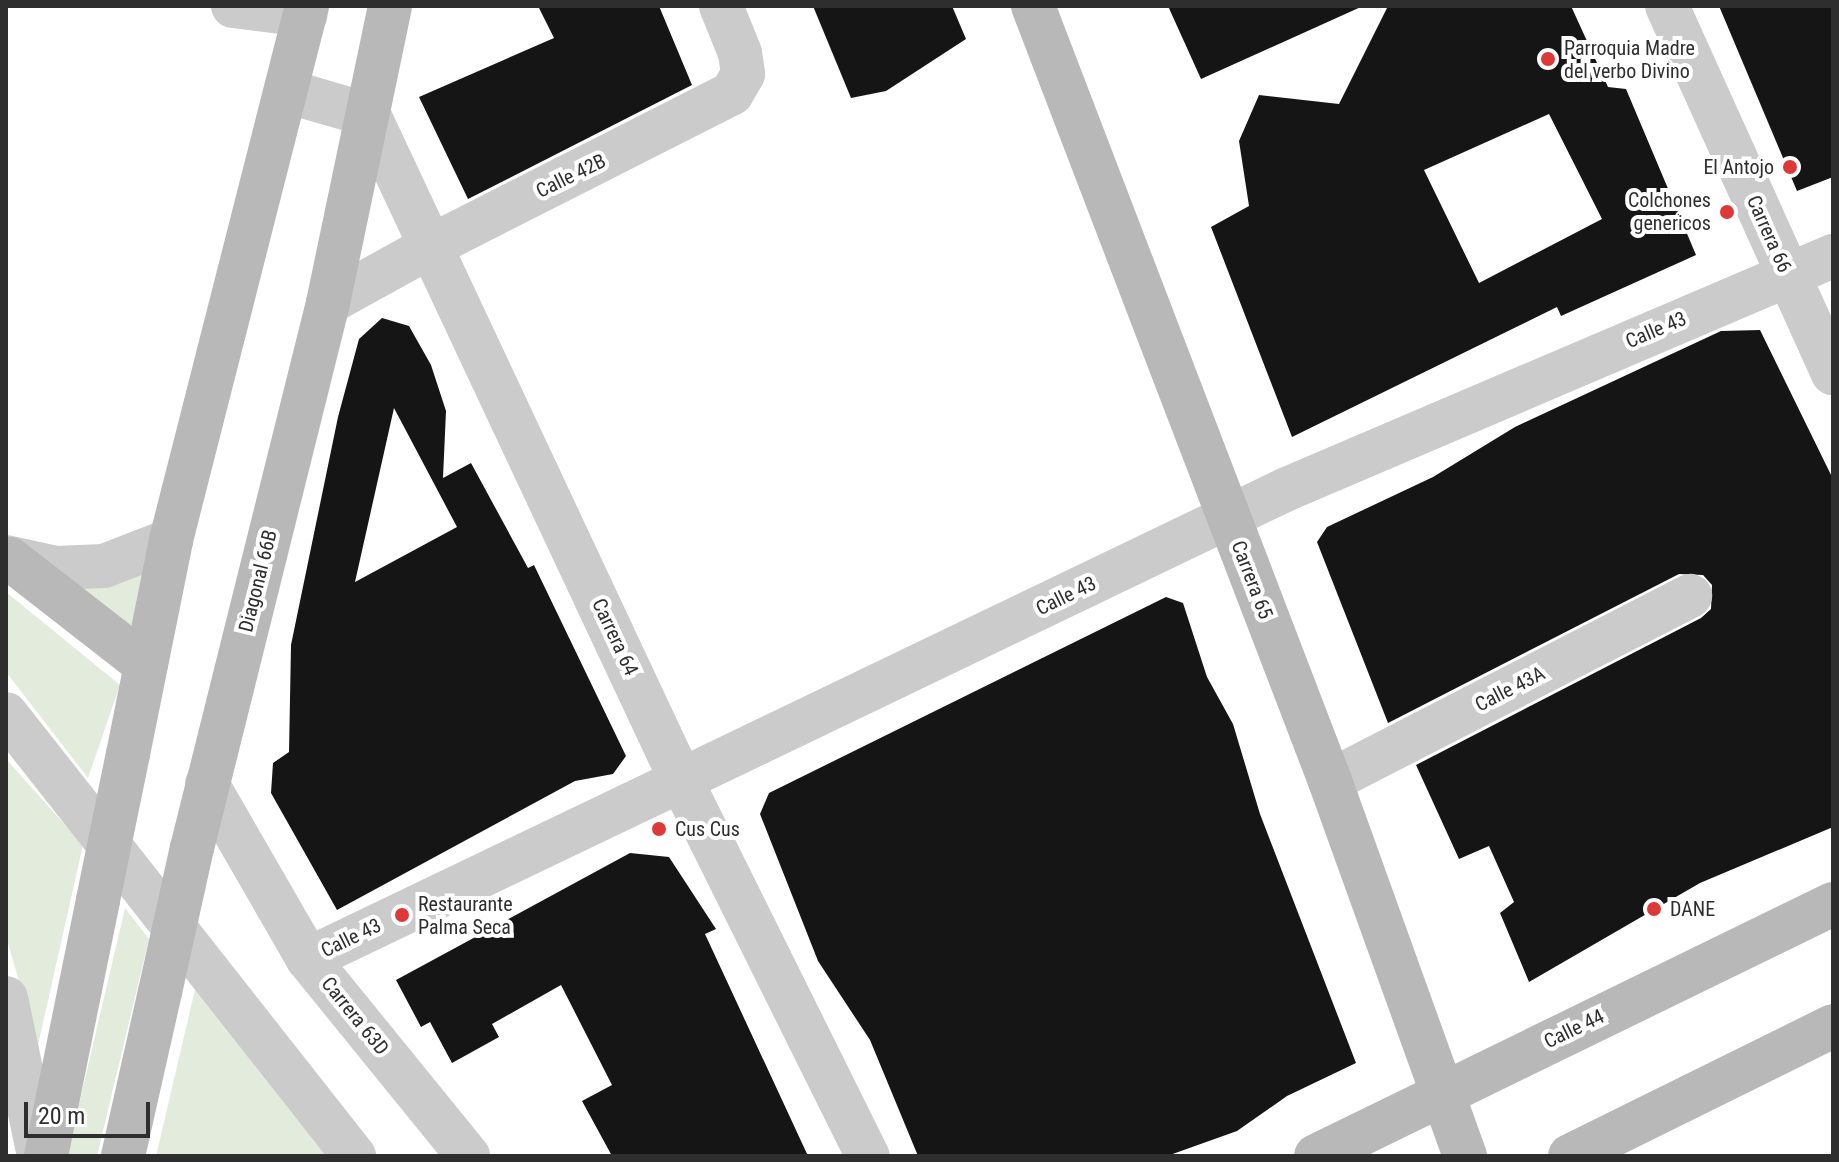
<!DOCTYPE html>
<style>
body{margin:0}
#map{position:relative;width:1839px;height:1162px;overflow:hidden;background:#fff;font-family:"Roboto Condensed",sans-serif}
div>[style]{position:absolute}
.green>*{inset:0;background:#e3ebdc}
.building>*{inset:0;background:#151515}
.minor>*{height:44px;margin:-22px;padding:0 22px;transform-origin:22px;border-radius:22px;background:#cbcbcb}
.tertiary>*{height:44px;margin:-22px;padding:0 22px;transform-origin:22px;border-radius:22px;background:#cbcbcb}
.secondary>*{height:44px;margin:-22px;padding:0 22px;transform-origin:22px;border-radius:22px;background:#b8b8b8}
.secondary-bridge>*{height:44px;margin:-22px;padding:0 22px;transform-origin:22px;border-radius:22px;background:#b8b8b8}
.dots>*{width:22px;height:22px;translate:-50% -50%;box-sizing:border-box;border:4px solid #fff;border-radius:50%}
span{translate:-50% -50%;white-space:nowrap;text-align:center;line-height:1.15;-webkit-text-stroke:8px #fff;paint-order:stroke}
.poi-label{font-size:20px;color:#2e2e2e}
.left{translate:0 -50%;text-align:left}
.right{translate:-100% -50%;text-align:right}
.street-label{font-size:20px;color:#2e2e2e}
.frame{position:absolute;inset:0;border:8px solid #2e2e2e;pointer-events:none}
.scale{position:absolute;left:24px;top:1102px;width:126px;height:36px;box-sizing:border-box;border:4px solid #2e2e2e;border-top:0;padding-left:10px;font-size:24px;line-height:28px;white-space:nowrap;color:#2e2e2e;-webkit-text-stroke:6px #fff;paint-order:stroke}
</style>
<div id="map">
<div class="green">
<div style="clip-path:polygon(149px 567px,132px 640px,65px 588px)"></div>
<div style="clip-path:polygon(6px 592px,120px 685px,88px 778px,6px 672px)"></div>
<div style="clip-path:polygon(6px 759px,83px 845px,38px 1045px,6px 937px)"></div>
<div style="clip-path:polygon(125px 908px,149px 939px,97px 1156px,67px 1156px)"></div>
<div style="clip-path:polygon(197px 981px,328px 1156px,156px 1156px)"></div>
</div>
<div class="building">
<div style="clip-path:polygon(538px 6px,659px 6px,692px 85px,468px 199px,419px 97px,554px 38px)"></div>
<div style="clip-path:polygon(813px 6px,952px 6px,966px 39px,886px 91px,851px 98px)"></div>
<div style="clip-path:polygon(1168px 6px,1363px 6px,1201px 79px)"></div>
<div style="clip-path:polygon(evenodd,1388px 6px,1571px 6px,1608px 87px,1626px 89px,1696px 255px,1561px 316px,1557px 307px,1292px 437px,1211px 227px,1249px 206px,1239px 141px,1259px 95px,1339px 104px,1388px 6px,1549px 114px,1602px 219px,1479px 283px,1424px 170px,1549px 114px)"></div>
<div style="clip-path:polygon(1719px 6px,1833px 6px,1833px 177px,1797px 191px)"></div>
<div style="clip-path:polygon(evenodd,382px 318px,409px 326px,431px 365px,446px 411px,443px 478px,471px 463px,528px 568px,534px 565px,626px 756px,613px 774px,575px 781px,337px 910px,271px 793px,273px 763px,289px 752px,291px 645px,338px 417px,359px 339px,382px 318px,394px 408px,457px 527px,355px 582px,394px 408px)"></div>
<div style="clip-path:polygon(1760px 330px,1833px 479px,1833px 827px,1700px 883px,1529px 982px,1500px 913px,1514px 902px,1489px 846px,1459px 859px,1416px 765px,1701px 618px,1711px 609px,1712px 585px,1703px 575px,1679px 574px,1388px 723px,1317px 542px,1327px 527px,1433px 477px,1515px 427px,1721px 331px)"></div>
<div style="clip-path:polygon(1166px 597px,1183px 603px,1207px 677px,1233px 724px,1260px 814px,1356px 1063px,1287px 1096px,1237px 1131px,1167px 1156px,918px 1156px,870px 1040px,818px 961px,760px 814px,769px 793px)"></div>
<div style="clip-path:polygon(630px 853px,669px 857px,716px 929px,705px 934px,808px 1156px,612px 1156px,582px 1101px,612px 1085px,561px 985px,492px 1024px,499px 1037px,452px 1063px,430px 1022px,421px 1027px,396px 980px)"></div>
</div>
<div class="minor">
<div style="left:233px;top:6px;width:73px;rotate:7.1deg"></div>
<div style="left:1667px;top:6px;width:403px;rotate:65.7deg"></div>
<div style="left:433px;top:245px;width:335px;rotate:-26.9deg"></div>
<div style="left:732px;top:93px;width:22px;rotate:-60deg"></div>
<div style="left:743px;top:74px;width:21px;rotate:-98deg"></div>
<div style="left:740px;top:53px;width:51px;rotate:-112deg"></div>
<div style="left:1330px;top:781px;width:405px;rotate:-27.2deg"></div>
<div style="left:207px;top:784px;width:202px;rotate:60deg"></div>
<div style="left:308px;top:959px;width:254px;rotate:50.9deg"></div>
<div style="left:308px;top:959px;width:414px;rotate:-25.6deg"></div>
</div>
<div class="tertiary">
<div style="left:286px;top:91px;width:86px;rotate:16.1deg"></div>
<div style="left:369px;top:115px;width:735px;rotate:64.87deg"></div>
<div style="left:681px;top:780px;width:420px;rotate:63.6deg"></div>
<div style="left:328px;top:303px;width:120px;rotate:-28.9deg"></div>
<div style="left:6px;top:557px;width:51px;rotate:12.4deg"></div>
<div style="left:56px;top:568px;width:48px;rotate:-2.4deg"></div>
<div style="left:104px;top:566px;width:72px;rotate:-21.2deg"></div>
<div style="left:6px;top:714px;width:563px;rotate:51.79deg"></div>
<div style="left:681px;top:780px;width:672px;rotate:-25.65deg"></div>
<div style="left:1287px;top:489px;width:594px;rotate:-23.11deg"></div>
<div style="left:6px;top:998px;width:161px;rotate:78.2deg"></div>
</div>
<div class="secondary">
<div style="left:1033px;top:6px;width:830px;rotate:69.03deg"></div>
<div style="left:1330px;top:781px;width:399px;rotate:70.2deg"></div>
<div style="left:10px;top:559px;width:172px;rotate:37.9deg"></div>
<div style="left:128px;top:754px;width:218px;rotate:-78.6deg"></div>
<div style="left:171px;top:540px;width:551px;rotate:-75.71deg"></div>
<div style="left:192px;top:848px;width:562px;rotate:-75.99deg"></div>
<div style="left:328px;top:303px;width:303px;rotate:-78.2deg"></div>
<div style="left:46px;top:1156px;width:261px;rotate:-78.5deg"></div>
<div style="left:123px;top:1156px;width:168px;rotate:-77.3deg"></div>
<div style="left:1316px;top:1156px;width:575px;rotate:-25.99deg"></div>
<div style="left:1570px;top:1156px;width:293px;rotate:-26.3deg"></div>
</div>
<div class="secondary-bridge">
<div style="left:98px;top:900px;width:149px;rotate:-78.4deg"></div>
<div style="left:160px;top:992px;width:148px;rotate:-77.5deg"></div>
</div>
<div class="dots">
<div style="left:1548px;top:59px;background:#dd3938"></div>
<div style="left:1790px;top:167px;background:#dd3938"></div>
<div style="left:1727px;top:212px;background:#dd3938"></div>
<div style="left:659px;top:829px;background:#dd3938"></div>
<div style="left:1654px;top:909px;background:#dd3938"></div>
<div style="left:402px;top:915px;background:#dd3938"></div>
</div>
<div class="poi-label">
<span class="left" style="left:1564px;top:60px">Parroquia Madre<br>del verbo Divino</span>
<span class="right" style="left:1774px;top:167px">El Antojo</span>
<span class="right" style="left:1711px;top:212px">Colchones<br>genericos</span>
<span class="left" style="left:675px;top:829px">Cus Cus</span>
<span class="left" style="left:418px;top:916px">Restaurante<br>Palma Seca</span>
<span class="left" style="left:1670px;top:909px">DANE</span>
</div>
<div class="street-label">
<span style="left:571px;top:176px;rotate:-26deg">Calle 42B</span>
<span style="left:1769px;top:234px;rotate:66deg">Carrera 66</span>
<span style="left:1656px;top:330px;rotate:-23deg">Calle 43</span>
<span style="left:1252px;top:580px;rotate:69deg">Carrera 65</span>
<span style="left:258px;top:581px;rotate:-76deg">Diagonal 66B</span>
<span style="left:1066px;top:596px;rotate:-26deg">Calle 43</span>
<span style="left:615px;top:637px;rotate:65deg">Carrera 64</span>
<span style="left:1510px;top:689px;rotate:-27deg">Calle 43A</span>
<span style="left:351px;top:938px;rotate:-26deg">Calle 43</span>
<span style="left:355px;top:1016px;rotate:51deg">Carrera 63D</span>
<span style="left:1574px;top:1029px;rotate:-26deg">Calle 44</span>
</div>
<div class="frame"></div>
<div class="scale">20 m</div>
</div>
